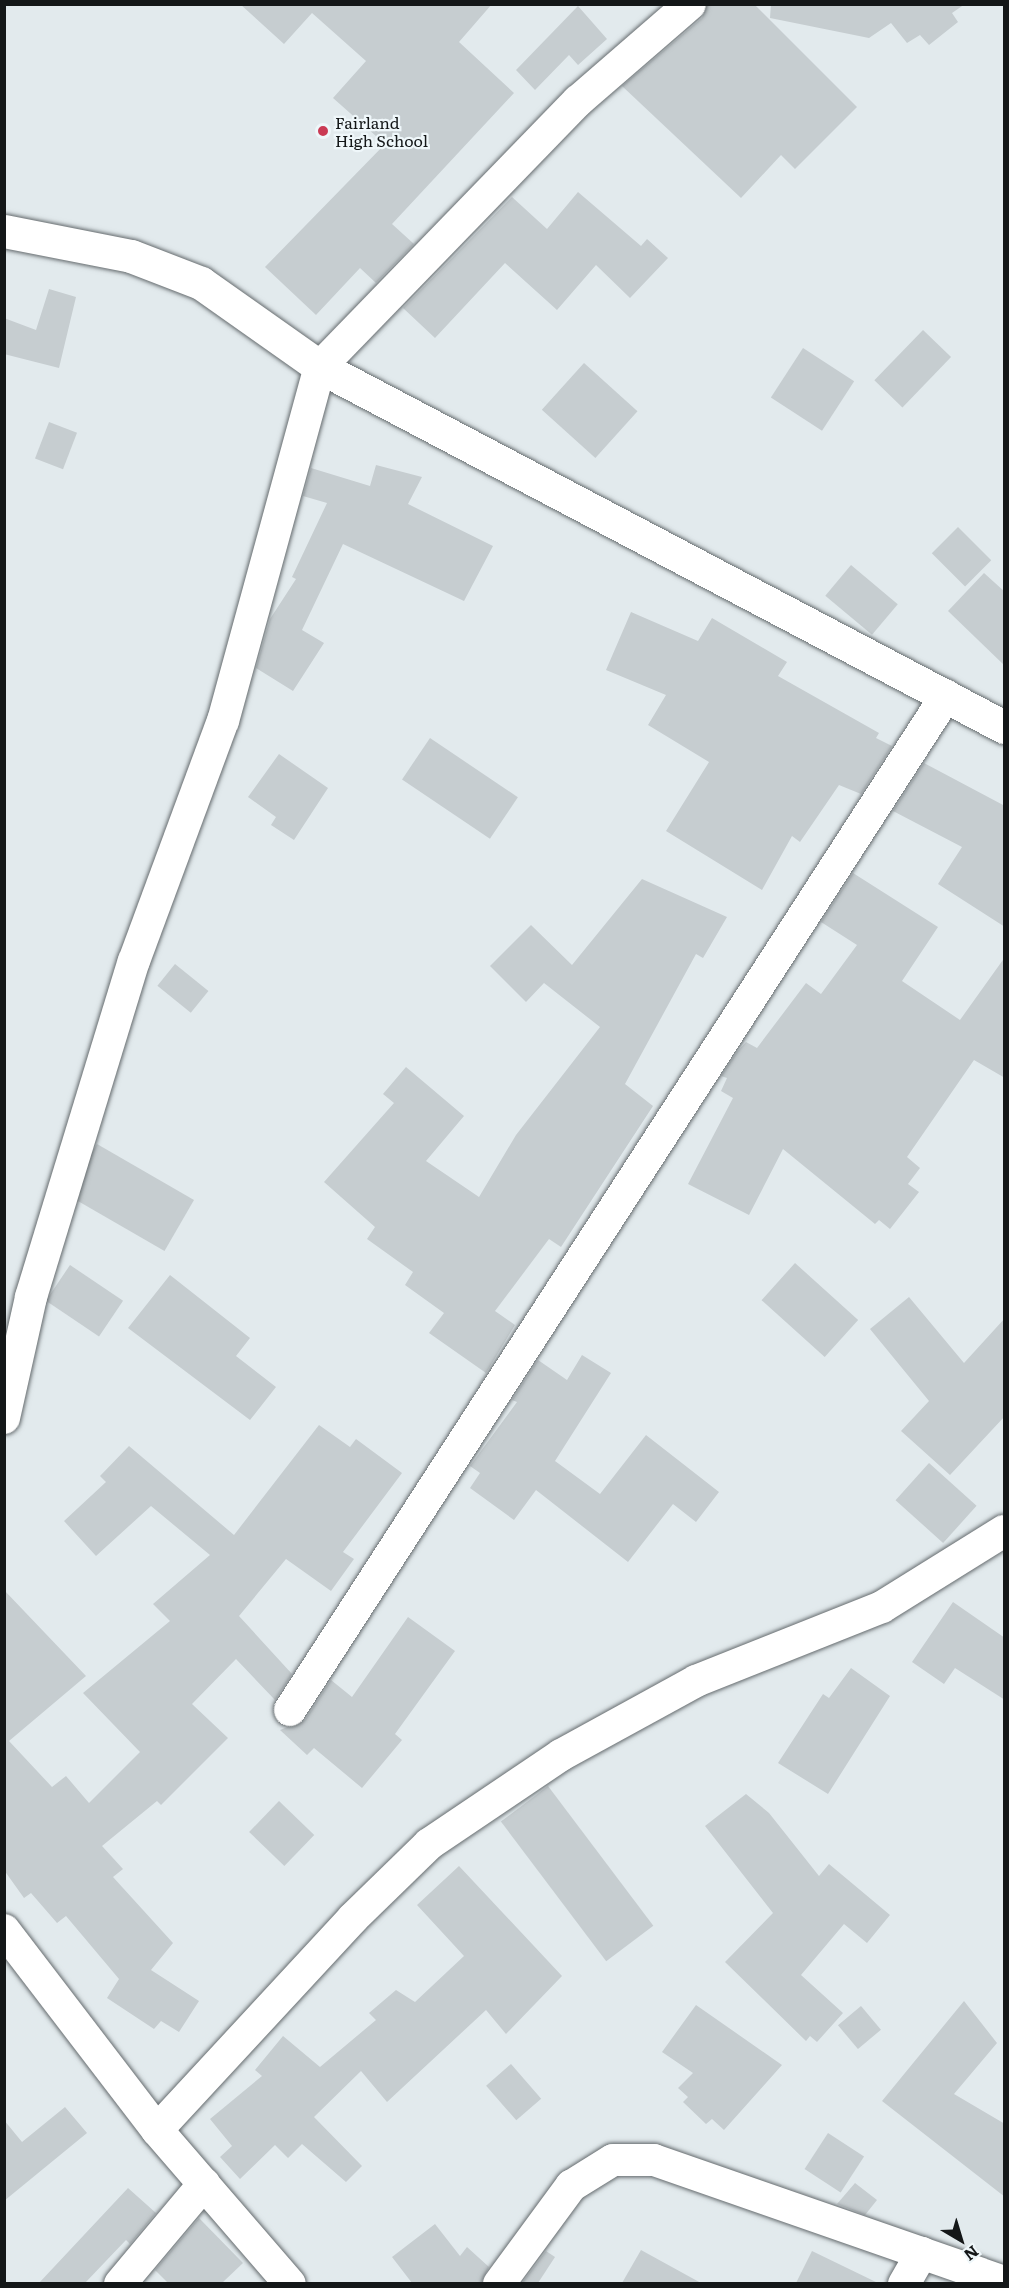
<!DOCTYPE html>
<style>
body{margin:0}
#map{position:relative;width:1009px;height:2288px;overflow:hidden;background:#e2eaed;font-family:Literata,serif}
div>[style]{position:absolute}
.building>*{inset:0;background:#c6cdd0;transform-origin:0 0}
.roads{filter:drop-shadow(0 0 2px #656b6e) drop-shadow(0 0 2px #656b6e)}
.minor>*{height:32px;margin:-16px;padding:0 16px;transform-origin:16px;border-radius:16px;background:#fff}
.tertiary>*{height:33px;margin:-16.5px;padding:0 16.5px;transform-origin:16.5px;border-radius:16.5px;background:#fff}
.dots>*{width:16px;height:16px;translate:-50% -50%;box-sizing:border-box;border:3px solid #eff7fa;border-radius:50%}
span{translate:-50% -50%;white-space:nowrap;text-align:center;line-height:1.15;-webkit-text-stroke:4.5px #eff7fa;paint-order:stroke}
.poi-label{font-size:16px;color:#141718}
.left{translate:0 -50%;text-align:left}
.frame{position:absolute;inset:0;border:6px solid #141718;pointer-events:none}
.north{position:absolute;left:931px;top:2210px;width:60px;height:60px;-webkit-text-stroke:4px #eff7fa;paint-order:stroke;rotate:142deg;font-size:16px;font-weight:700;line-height:24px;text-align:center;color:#141718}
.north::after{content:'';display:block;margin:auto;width:21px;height:27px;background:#141718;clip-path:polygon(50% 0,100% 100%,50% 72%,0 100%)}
</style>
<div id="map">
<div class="building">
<div style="clip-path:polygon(240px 4px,492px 4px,459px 42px,514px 93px,392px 224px,414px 244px,376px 283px,360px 268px,316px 315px,265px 267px,385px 144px,333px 98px,366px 61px,312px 13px,284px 44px)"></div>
<div style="clip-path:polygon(707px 4px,754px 4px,857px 107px,795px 169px,781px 155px,741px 198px,622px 86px,702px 18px)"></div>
<div style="clip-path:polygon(771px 4px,965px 4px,952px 13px,958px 22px,929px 45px,920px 35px,907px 43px,891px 23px,869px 38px,770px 18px)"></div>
<div style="clip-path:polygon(578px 6px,607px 39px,578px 65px,569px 55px,535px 90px,516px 70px)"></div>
<div style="clip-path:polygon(578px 192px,641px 246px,647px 239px,668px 258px,630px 298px,596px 265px,557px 310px,505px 263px,435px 338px,403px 308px,512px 197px,547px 229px)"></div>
<div style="clip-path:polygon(49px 289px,76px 297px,59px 368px,4px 354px,4px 318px,36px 330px)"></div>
<div style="left:923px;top:330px;width:39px;height:70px;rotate:44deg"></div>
<div style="left:803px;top:348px;width:61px;height:59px;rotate:33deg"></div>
<div style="left:584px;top:363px;width:72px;height:63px;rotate:42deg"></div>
<div style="left:49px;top:422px;width:30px;height:39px;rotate:21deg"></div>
<div style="clip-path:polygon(376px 465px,422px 477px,408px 504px,493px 546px,464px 601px,343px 544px,302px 630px,324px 643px,293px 691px,256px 668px,270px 619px,296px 579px,292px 577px,327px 503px,303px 496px,311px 468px,370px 486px)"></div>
<div style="left:958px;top:527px;width:47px;height:37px;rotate:45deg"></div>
<div style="left:851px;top:565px;width:61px;height:40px;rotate:40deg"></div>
<div style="clip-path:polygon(984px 573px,1005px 592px,1005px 666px,948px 611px)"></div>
<div style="clip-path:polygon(631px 612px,698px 641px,712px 618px,787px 662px,778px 676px,879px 733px,876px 738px,892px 746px,861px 794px,839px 785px,800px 842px,792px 836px,762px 890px,666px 831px,709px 762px,648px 725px,666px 695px,606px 670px)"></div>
<div style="left:430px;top:738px;width:106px;height:50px;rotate:34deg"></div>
<div style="clip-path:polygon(279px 754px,328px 788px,294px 840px,271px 825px,276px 817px,248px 797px)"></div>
<div style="clip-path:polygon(924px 763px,1005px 806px,1005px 927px,938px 884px,962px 847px,893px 811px)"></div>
<div style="clip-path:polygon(853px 873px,938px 927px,902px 981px,960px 1020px,1005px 957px,1005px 1078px,974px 1060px,907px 1157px,920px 1168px,908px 1184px,919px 1192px,890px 1229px,879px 1220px,875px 1224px,783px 1149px,749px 1215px,688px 1184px,733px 1098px,721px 1091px,727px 1078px,721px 1076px,737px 1052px,746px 1042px,757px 1048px,806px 983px,821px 994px,857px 945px,821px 922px)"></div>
<div style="clip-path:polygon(642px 879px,727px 917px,703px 958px,696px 954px,625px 1084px,653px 1106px,561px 1247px,549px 1239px,495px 1311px,515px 1325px,486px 1373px,429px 1333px,444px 1313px,405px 1285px,413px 1272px,367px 1239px,375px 1227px,324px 1182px,394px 1103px,383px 1094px,406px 1067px,464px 1116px,426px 1161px,479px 1197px,516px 1135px,600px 1027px,544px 983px,526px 1002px,490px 966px,531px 925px,572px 965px)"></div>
<div style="left:175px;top:964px;width:43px;height:28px;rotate:39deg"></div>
<div style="left:97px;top:1144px;width:112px;height:59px;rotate:30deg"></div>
<div style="left:795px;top:1263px;width:85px;height:50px;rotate:42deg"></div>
<div style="left:70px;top:1265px;width:64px;height:43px;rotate:34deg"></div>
<div style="clip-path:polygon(170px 1275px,250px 1338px,236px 1356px,276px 1387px,250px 1420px,128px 1328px)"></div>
<div style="clip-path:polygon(909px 1297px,964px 1363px,1005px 1318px,1005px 1416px,950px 1475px,901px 1431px,929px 1401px,870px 1329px)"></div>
<div style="clip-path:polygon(582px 1355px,611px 1373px,555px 1461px,600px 1494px,646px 1435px,719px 1492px,696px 1522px,673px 1504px,628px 1562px,536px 1490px,514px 1520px,470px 1488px,480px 1473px,470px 1466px,517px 1402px,512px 1400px,538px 1360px,567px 1380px)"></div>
<div style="clip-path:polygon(319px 1425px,350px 1447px,356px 1439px,402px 1473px,343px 1552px,354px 1559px,331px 1591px,286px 1559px,239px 1616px,292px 1674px,275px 1700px,236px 1659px,192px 1704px,228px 1738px,161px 1805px,157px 1801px,102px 1846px,123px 1869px,113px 1877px,173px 1943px,151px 1970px,199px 2001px,179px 2032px,161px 2021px,154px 2029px,107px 1998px,119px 1979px,66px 1916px,57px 1923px,31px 1893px,24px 1898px,4px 1870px,4px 1590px,86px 1676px,9px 1741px,52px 1787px,66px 1776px,89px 1803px,140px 1752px,83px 1693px,170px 1621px,153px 1604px,210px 1555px,151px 1506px,96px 1556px,64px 1521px,106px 1482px,100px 1476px,129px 1446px,234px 1535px)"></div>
<div style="left:929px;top:1463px;width:64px;height:50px;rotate:42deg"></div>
<div style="clip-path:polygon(953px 1602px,1005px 1638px,1005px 1700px,955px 1668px,944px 1684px,912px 1662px)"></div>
<div style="clip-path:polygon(408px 1617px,455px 1651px,395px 1734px,402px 1740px,362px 1788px,314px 1748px,307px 1755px,280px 1730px,305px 1720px,331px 1680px,352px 1697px)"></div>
<div style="clip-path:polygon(851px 1668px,890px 1696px,828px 1794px,778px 1763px,823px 1694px,829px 1698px)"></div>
<div style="left:548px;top:1786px;width:175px;height:59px;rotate:53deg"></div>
<div style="clip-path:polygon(746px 1794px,769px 1813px,819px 1876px,829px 1864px,890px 1915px,867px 1943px,844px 1924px,801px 1975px,843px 2013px,817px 2042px,810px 2036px,806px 2041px,725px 1962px,773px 1913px,705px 1826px)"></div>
<div style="left:279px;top:1801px;width:49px;height:43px;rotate:44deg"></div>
<div style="clip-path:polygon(459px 1866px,562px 1976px,506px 2034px,486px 2010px,387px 2102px,361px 2071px,314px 2117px,362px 2166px,346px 2182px,302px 2144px,288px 2158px,275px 2145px,240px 2179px,220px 2157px,232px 2146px,210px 2119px,262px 2076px,255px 2070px,283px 2036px,320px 2067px,376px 2020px,369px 2013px,396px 1990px,415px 2002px,464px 1956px,417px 1905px)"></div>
<div style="clip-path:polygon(964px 2001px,997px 2043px,954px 2094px,1005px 2124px,1005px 2197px,882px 2101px)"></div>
<div style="clip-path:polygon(696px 2005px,782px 2065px,724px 2130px,712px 2119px,706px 2124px,683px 2102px,688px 2097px,678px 2088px,693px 2073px,662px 2052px)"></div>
<div style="left:861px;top:2006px;width:31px;height:30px;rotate:50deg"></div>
<div style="left:511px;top:2064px;width:46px;height:33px;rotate:49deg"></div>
<div style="clip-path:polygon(65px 2107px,87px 2133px,4px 2201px,4px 2120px,22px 2142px)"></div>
<div style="left:828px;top:2133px;width:43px;height:43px;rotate:33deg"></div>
<div style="clip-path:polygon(855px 2183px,877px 2200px,865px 2215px,837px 2204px)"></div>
<div style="clip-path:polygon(128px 2188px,156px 2213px,130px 2244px,126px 2240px,85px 2283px,39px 2283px)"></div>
<div style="clip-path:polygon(199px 2218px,243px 2263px,222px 2283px,168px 2283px,155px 2270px)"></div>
<div style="clip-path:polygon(435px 2224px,460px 2256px,467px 2247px,489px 2267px,481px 2283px,412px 2283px,392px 2257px)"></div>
<div style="clip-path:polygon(641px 2250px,701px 2283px,622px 2283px)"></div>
<div style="clip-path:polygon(546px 2251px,555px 2257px,538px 2283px,522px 2283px)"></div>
<div style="clip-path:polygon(812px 2251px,878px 2283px,796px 2283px)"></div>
</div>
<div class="roads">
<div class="minor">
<div style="left:4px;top:1418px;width:124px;rotate:-77.4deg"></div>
<div style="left:31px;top:1297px;width:351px;rotate:-73deg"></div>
<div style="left:134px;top:961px;width:256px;rotate:-69.7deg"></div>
<div style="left:223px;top:721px;width:367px;rotate:-74.7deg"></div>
<div style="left:320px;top:367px;width:371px;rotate:-45.9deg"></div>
<div style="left:578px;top:101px;width:148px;rotate:-40.9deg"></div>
<div style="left:290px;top:1710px;width:1208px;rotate:-57.1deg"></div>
<div style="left:4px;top:1930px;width:252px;rotate:52.6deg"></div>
<div style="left:157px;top:2130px;width:203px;rotate:49.2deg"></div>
<div style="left:157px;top:2130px;width:289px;rotate:-47.2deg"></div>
<div style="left:353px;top:1918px;width:106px;rotate:-44.2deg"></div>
<div style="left:429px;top:1844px;width:159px;rotate:-34deg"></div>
<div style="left:561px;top:1755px;width:154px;rotate:-28.7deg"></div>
<div style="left:696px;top:1681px;width:200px;rotate:-21.7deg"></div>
<div style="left:882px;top:1607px;width:144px;rotate:-31.9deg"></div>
<div style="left:120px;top:2284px;width:131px;rotate:-50deg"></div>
<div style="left:499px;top:2284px;width:122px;rotate:-53.7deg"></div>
<div style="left:571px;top:2186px;width:49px;rotate:-31.8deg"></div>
<div style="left:613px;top:2160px;width:41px"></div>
<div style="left:654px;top:2160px;width:371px;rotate:19.2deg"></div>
<div style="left:904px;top:2284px;width:36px;rotate:-60deg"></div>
</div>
<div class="tertiary">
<div style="left:4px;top:231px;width:129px;rotate:11.1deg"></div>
<div style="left:131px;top:256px;width:75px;rotate:21.1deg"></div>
<div style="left:201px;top:283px;width:146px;rotate:35.2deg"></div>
<div style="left:320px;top:367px;width:773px;rotate:27.76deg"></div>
</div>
</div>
<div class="dots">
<div style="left:323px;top:131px;background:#ca3a54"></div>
</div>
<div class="poi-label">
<span class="left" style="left:335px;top:131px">Fairland<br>High School</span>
</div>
<div class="frame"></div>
<div class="north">N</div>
</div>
